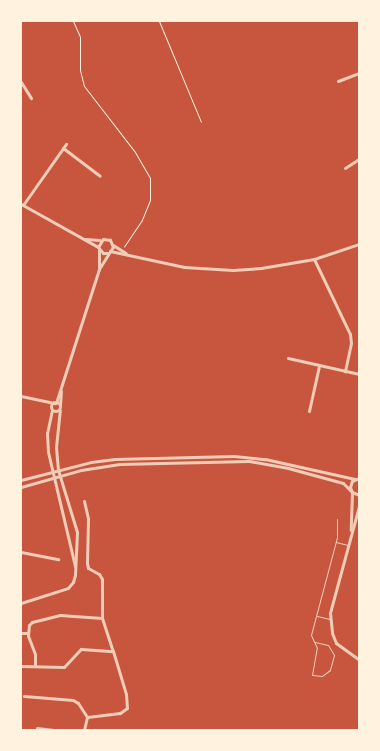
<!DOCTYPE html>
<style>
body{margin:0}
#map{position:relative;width:380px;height:751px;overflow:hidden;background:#c8553d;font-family:Montserrat,sans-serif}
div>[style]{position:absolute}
.path>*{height:1px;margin:-0.5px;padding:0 0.5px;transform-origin:0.5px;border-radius:0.5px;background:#fff3e0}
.service>*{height:1px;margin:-0.5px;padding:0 0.5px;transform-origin:0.5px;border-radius:0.5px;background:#f1ccb7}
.minor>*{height:3px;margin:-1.5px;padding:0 1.5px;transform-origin:1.5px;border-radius:1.5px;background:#f1ccb7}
.minor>.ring{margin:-1.5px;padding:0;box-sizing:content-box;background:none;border:3px solid #f1ccb7;border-radius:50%}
span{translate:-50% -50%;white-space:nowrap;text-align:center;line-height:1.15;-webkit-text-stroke:5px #fff3e0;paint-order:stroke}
.frame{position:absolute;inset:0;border:22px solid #fff3e0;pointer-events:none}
</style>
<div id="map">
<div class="path">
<div style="left:73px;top:21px;width:17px;rotate:66deg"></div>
<div style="left:80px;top:37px;width:33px;rotate:90deg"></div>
<div style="left:80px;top:70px;width:16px;rotate:76deg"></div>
<div style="left:84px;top:86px;width:83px;rotate:52.3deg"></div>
<div style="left:135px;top:152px;width:30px;rotate:60deg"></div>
<div style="left:150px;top:178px;width:22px;rotate:90deg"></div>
<div style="left:150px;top:200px;width:22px;rotate:112deg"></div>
<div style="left:142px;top:220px;width:32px;rotate:124deg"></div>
<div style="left:159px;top:21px;width:109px;rotate:67.4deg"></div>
</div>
<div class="service">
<div style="left:336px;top:542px;width:11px;rotate:15deg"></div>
<div style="left:317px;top:616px;width:13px;rotate:13deg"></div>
<div style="left:315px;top:642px;width:13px;rotate:13deg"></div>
<div style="left:328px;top:645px;width:12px;rotate:59deg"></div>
<div style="left:334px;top:655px;width:16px;rotate:105deg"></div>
<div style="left:330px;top:670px;width:10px;rotate:143deg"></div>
<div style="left:322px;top:676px;width:10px;rotate:-174deg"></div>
<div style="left:312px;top:675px;width:27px;rotate:-80deg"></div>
<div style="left:317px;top:648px;width:14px;rotate:-115deg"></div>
<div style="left:311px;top:635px;width:101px;rotate:-75.1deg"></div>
<div style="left:337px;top:537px;width:18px;rotate:-90deg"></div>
</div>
<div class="minor">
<div style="left:338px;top:81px;width:22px;rotate:-21deg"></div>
<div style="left:21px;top:82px;width:19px;rotate:58deg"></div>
<div style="left:63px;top:148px;width:46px;rotate:37.1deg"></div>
<div style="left:345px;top:168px;width:17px;rotate:-33deg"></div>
<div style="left:21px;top:204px;width:88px;rotate:29.2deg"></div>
<div style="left:23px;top:205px;width:75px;rotate:-54.8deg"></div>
<div style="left:85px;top:239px;width:15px;rotate:4deg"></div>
<div style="left:113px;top:245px;width:15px;rotate:32deg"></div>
<div style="left:110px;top:251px;width:76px;rotate:12.2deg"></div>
<div style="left:184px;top:267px;width:49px;rotate:3.5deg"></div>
<div style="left:233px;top:270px;width:28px;rotate:-4deg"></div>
<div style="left:261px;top:268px;width:54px;rotate:-9.6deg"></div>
<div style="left:314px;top:259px;width:47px;rotate:-18.4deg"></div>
<div style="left:314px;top:259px;width:83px;rotate:64.4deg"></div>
<div style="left:350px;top:334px;width:9px;rotate:84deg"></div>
<div style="left:351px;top:343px;width:29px;rotate:102deg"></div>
<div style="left:99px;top:269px;width:19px;rotate:-90deg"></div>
<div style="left:288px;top:358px;width:73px;rotate:12.7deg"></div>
<div style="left:21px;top:396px;width:35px;rotate:12deg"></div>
<div class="ring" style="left:51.5px;top:402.5px;width:6px;height:6px"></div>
<div style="left:56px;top:403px;width:141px;rotate:-72.2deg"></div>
<div style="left:99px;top:269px;width:26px;rotate:-58deg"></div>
<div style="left:113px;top:247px;width:8px;rotate:-113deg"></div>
<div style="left:110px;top:240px;width:7px;rotate:-172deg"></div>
<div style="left:103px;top:239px;width:9px;rotate:122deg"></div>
<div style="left:98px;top:247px;width:8px;rotate:50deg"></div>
<div style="left:103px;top:253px;width:5px"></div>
<div style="left:60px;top:405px;width:14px;rotate:-86deg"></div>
<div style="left:52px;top:410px;width:24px;rotate:102deg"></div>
<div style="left:47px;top:433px;width:19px;rotate:87deg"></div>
<div style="left:48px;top:452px;width:117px;rotate:76.7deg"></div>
<div style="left:309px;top:411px;width:46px;rotate:-77.5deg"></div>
<div style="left:359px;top:478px;width:8px;rotate:157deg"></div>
<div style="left:352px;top:481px;width:6px;rotate:108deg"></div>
<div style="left:350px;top:487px;width:5px;rotate:68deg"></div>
<div style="left:352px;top:492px;width:8px;rotate:23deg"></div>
<div style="left:21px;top:480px;width:72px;rotate:-14.4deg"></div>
<div style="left:91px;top:462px;width:24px;rotate:-7deg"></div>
<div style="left:115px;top:459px;width:119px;rotate:-1.4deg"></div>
<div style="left:234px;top:456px;width:31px;rotate:6deg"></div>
<div style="left:265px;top:459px;width:92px;rotate:12.5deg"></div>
<div style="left:21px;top:487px;width:62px;rotate:-15.8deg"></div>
<div style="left:81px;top:470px;width:39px;rotate:-9deg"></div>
<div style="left:120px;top:464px;width:129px;rotate:-1.3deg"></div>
<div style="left:249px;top:461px;width:40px;rotate:10deg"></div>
<div style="left:288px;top:468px;width:57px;rotate:15.3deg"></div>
<div style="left:343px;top:483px;width:13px;rotate:45deg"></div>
<div style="left:352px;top:492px;width:38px;rotate:92deg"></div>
<div style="left:84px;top:501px;width:18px;rotate:77deg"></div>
<div style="left:88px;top:519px;width:44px;rotate:91.3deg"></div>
<div style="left:87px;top:563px;width:5px;rotate:79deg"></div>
<div style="left:88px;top:568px;width:13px;rotate:29deg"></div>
<div style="left:99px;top:574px;width:6px;rotate:59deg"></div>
<div style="left:102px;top:579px;width:39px;rotate:90deg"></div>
<div style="left:102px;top:618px;width:35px;rotate:72deg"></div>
<div style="left:359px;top:506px;width:111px;rotate:105.2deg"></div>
<div style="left:330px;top:613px;width:20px;rotate:84deg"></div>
<div style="left:332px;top:633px;width:11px;rotate:68deg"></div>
<div style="left:336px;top:643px;width:29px;rotate:36deg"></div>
<div style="left:21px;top:552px;width:38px;rotate:11deg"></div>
<div style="left:359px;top:584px;width:31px;rotate:90deg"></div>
<div style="left:21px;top:603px;width:49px;rotate:-17.7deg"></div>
<div style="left:68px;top:588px;width:8px;rotate:-50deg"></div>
<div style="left:73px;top:582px;width:7px;rotate:-74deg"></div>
<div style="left:75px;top:575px;width:43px;rotate:-87.3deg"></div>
<div style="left:77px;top:532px;width:65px;rotate:-107deg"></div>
<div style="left:58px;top:470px;width:23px;rotate:-95deg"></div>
<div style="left:56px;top:447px;width:37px;rotate:-84deg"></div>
<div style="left:21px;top:633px;width:7px"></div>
<div style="left:21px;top:666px;width:43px;rotate:1.3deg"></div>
<div style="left:64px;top:667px;width:25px;rotate:-47deg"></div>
<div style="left:81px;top:649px;width:32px;rotate:4deg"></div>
<div style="left:113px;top:651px;width:45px;rotate:73.2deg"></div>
<div style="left:126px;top:694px;width:14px;rotate:86deg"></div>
<div style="left:127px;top:708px;width:9px;rotate:144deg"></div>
<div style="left:120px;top:713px;width:33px;rotate:173deg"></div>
<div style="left:87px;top:717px;width:13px;rotate:103deg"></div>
<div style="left:35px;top:666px;width:12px;rotate:-90deg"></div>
<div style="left:35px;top:654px;width:19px;rotate:-111deg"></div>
<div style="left:28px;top:636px;width:11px;rotate:-85deg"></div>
<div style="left:29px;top:625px;width:4px;rotate:-45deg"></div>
<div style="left:32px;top:622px;width:29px;rotate:-14deg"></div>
<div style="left:60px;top:615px;width:42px;rotate:4.1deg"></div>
<div style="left:24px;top:696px;width:49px;rotate:4.7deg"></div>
<div style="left:73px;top:700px;width:6px;rotate:31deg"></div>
<div style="left:78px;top:703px;width:17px;rotate:57deg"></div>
<div style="left:37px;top:728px;width:17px;rotate:7deg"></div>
</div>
<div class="frame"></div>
</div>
